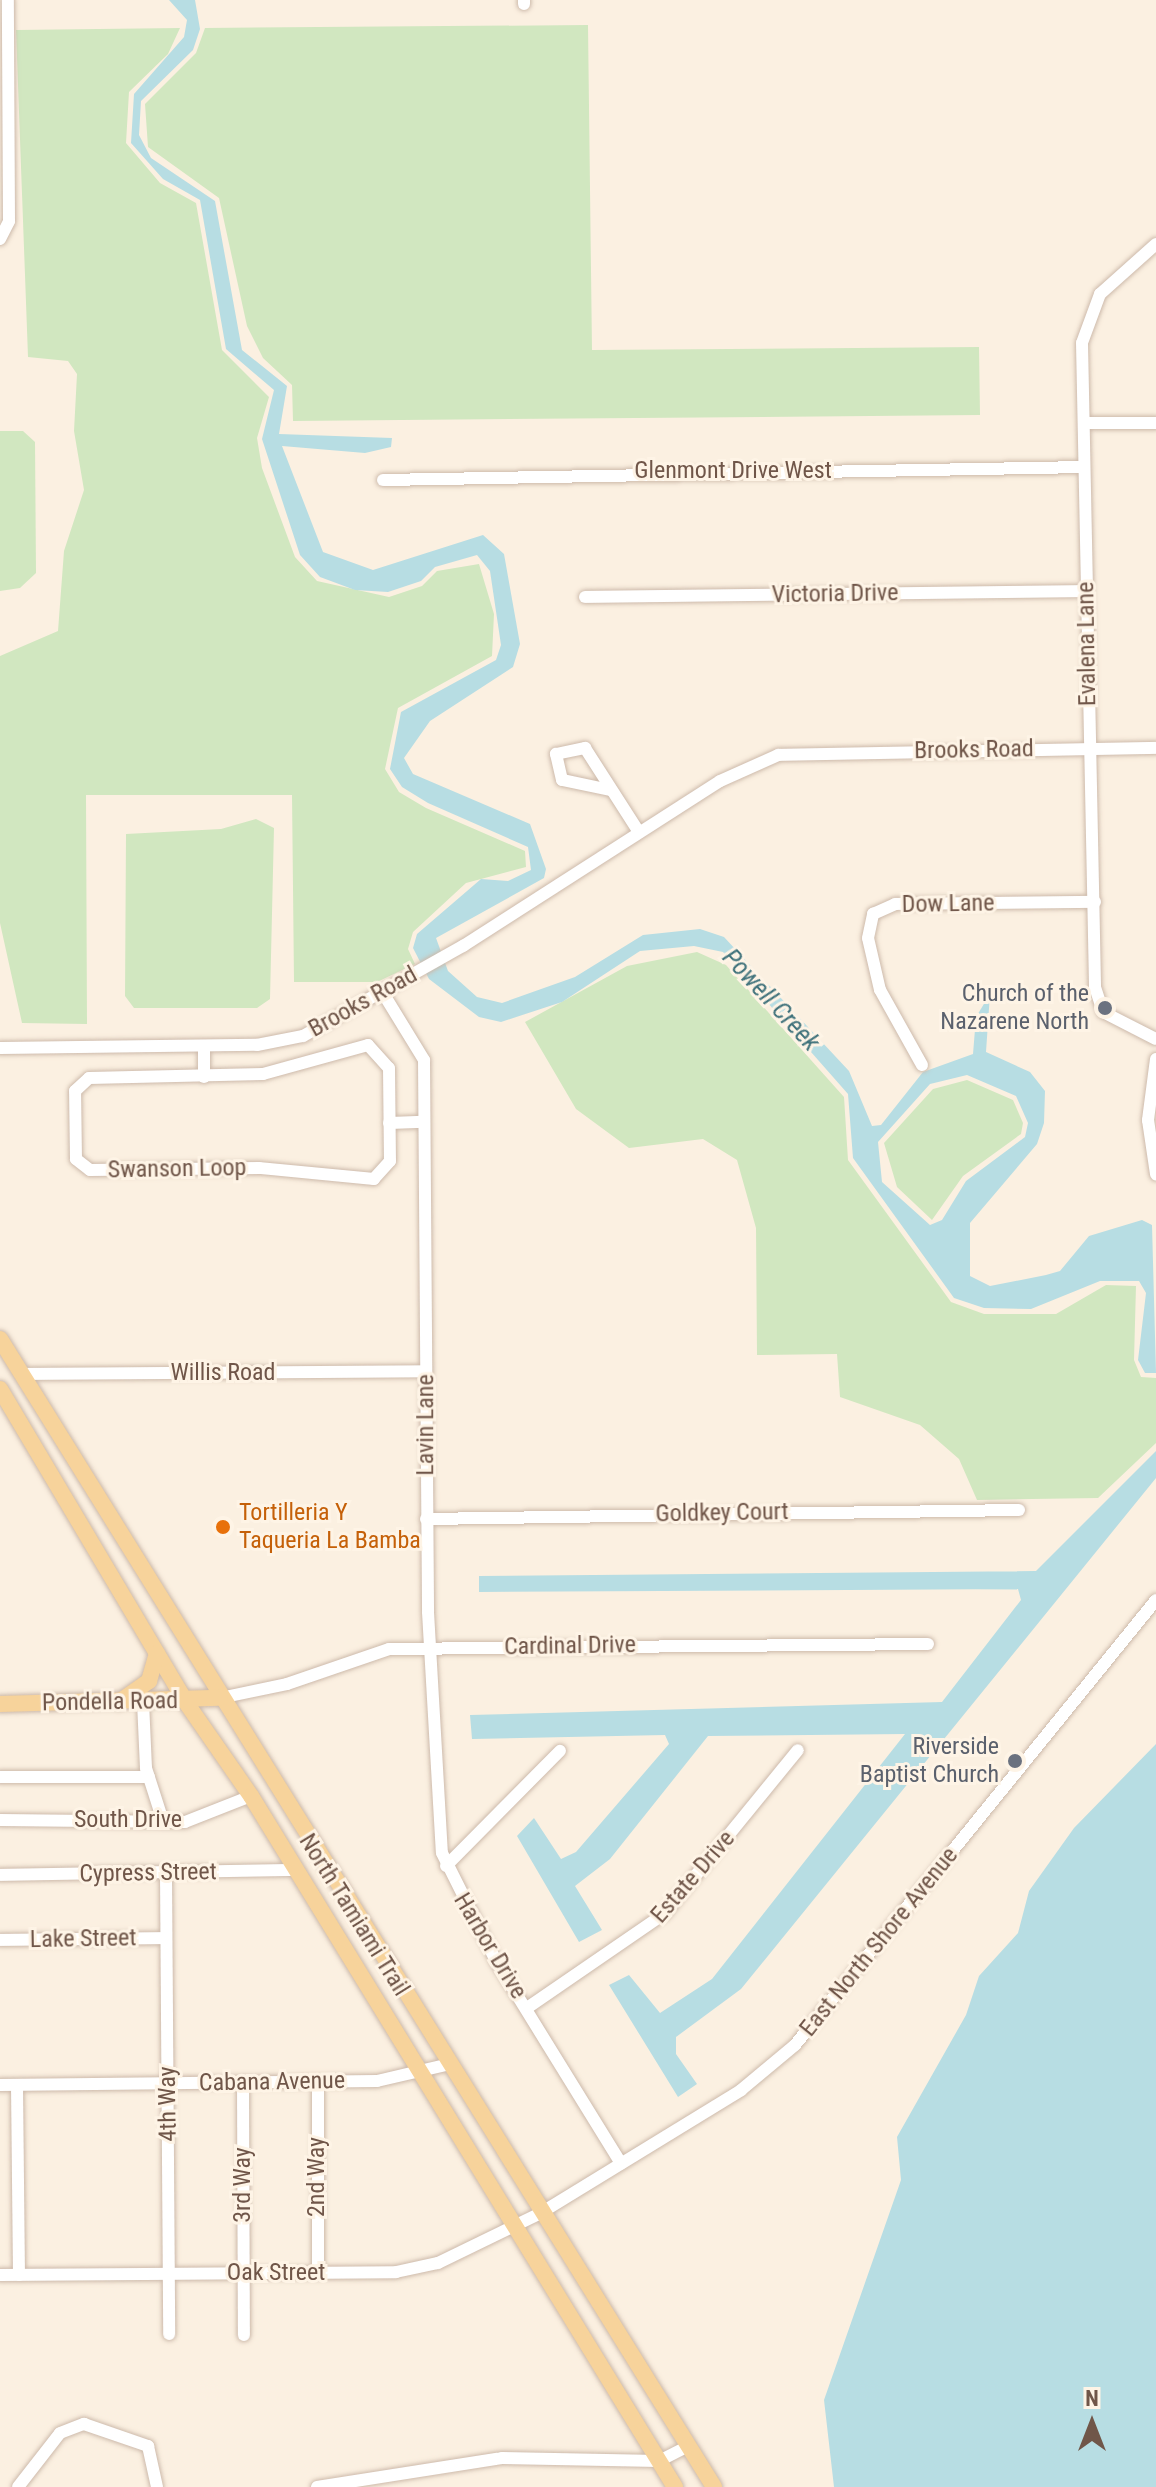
<!DOCTYPE html>
<style>
body{margin:0}
#map{position:relative;width:1156px;height:2487px;overflow:hidden;background:#fbf0e1;font-family:"Roboto Condensed",sans-serif}
div>[style]{position:absolute}
.green>*{inset:0;background:#d1e7c0}
.water>*{inset:0;background:#b7dde3}
.roads{filter:drop-shadow(0 0 2px #cdbaab) drop-shadow(0 0 2px #cdbaab)}
.minor>*{height:12px;margin:-6px;padding:0 6px;transform-origin:6px;border-radius:6px;background:#fff}
.major>*{height:16px;margin:-8px;padding:0 8px;transform-origin:8px;border-radius:8px;background:#f7d39b}
.dots>*{width:22px;height:22px;translate:-50% -50%;box-sizing:border-box;border:4px solid #fef4e6;border-radius:50%}
span{translate:-50% -50%;white-space:nowrap;text-align:center;line-height:1.15;-webkit-text-stroke:6px #fef4e6;paint-order:stroke}
.street-label{font-size:24px;color:#705649}
.worship-label{font-size:24px;color:#5b616d}
.right{translate:-100% -50%;text-align:right}
.food-label{font-size:24px;color:#c56008}
.left{translate:0 -50%;text-align:left}
.water-label{font-size:26px;color:#41737c;font-style:italic}
.north{position:absolute;left:1052px;top:2383px;width:80px;height:80px;-webkit-text-stroke:6px #fef4e6;paint-order:stroke;rotate:0deg;font-size:22px;font-weight:700;line-height:32px;text-align:center;color:#705649}
.north::after{content:'';display:block;margin:auto;width:28px;height:36px;background:#705649;clip-path:polygon(50% 0,100% 100%,50% 72%,0 100%)}
</style>
<div id="map">
<div class="green">
<div style="clip-path:polygon(588px 25px,592px 350px,979px 347px,980px 415px,293px 421px,292px 385px,263px 358px,247px 326px,219px 198px,148px 147px,145px 104px,196px 53px,205px 28px)"></div>
<div style="clip-path:polygon(180px 28px,168px 54px,129px 92px,126px 143px,160px 183px,196px 203px,222px 350px,269px 397px,257px 438px,262px 468px,295px 557px,317px 581px,389px 597px,422px 586px,437px 571px,479px 564px,494px 614px,492px 656px,398px 708px,385px 769px,399px 792px,426px 808px,525px 851px,526px 867px,466px 883px,413px 932px,408px 949px,415px 964px,377px 982px,294px 982px,292px 795px,86px 795px,87px 1024px,22px 1023px,0 923px,0 656px,58px 631px,64px 551px,84px 490px,74px 431px,77px 374px,68px 361px,28px 357px,16px 30px)"></div>
<div style="clip-path:polygon(0 431px,23px 431px,35px 442px,36px 573px,20px 588px,0 591px)"></div>
<div style="clip-path:polygon(256px 819px,274px 828px,270px 999px,257px 1008px,134px 1008px,125px 996px,126px 834px,221px 829px)"></div>
<div style="clip-path:polygon(697px 952px,726px 965px,844px 1097px,848px 1160px,951px 1302px,984px 1314px,1056px 1314px,1106px 1285px,1136px 1286px,1134px 1360px,1141px 1377px,1156px 1378px,1156px 1443px,1098px 1498px,977px 1500px,959px 1459px,920px 1425px,840px 1397px,837px 1354px,757px 1355px,756px 1228px,737px 1160px,703px 1139px,629px 1148px,576px 1109px,525px 1022px,627px 966px)"></div>
<div style="clip-path:polygon(967px 1080px,1013px 1100px,1023px 1123px,1021px 1134px,963px 1176px,932px 1220px,897px 1187px,884px 1143px,933px 1089px)"></div>
</div>
<div class="water">
<div style="clip-path:polygon(evenodd,169px 0,195px 0,200px 29px,193px 50px,141px 101px,139px 135px,151px 158px,215px 201px,242px 350px,287px 386px,279px 434px,392px 438px,391px 447px,365px 453px,282px 446px,323px 552px,373px 570px,483px 535px,504px 554px,520px 644px,513px 667px,430px 721px,404px 758px,413px 774px,530px 824px,546px 869px,544px 878px,436px 938px,448px 971px,477px 997px,502px 1003px,575px 977px,643px 935px,700px 929px,724px 937px,849px 1071px,872px 1126px,881px 1125px,923px 1072px,973px 1054px,976px 1017px,990px 994px,986px 1052px,1030px 1072px,1045px 1091px,1044px 1123px,1037px 1144px,970px 1223px,970px 1276px,990px 1286px,1046px 1275px,1060px 1271px,1089px 1236px,1142px 1220px,1152px 1225px,1156px 1373px,1145px 1373px,1138px 1360px,1146px 1293px,1139px 1281px,1100px 1281px,1031px 1309px,984px 1308px,954px 1298px,853px 1158px,848px 1094px,723px 952px,694px 946px,640px 951px,562px 1002px,501px 1022px,479px 1017px,429px 979px,413px 948px,417px 934px,481px 879px,508px 881px,531px 870px,528px 847px,428px 803px,402px 787px,390px 769px,401px 712px,496px 660px,501px 645px,490px 571px,477px 555px,435px 567px,421px 581px,388px 592px,355px 590px,320px 577px,300px 555px,262px 439px,274px 390px,226px 349px,200px 200px,163px 179px,131px 143px,134px 94px,184px 37px,187px 20px,169px 0,967px 1075px,1016px 1096px,1028px 1123px,1025px 1137px,966px 1181px,942px 1220px,930px 1225px,882px 1182px,878px 1142px,930px 1084px,967px 1075px)"></div>
<div style="clip-path:polygon(1156px 1451px,1156px 1478px,741px 1989px,676px 2037px,676px 2054px,697px 2084px,678px 2097px,609px 1985px,629px 1975px,660px 2013px,712px 1979px,905px 1734px,708px 1736px,610px 1859px,575px 1886px,602px 1930px,579px 1942px,517px 1836px,534px 1818px,561px 1859px,576px 1852px,669px 1744px,665px 1735px,472px 1739px,470px 1715px,942px 1702px,1021px 1600px,1018px 1589px,479px 1592px,479px 1576px,1036px 1571px)"></div>
<div style="clip-path:polygon(1156px 1744px,1156px 2487px,834px 2487px,824px 2400px,901px 2180px,897px 2137px,966px 2015px,979px 1976px,1018px 1933px,1029px 1891px,1074px 1828px)"></div>
</div>
<div class="roads">
<div class="minor">
<div style="left:524px;top:0;width:4px;rotate:90deg"></div>
<div style="left:0;top:239px;width:20px;rotate:-63deg"></div>
<div style="left:9px;top:221px;width:221px;rotate:-90.3deg"></div>
<div style="left:1156px;top:244px;width:75px;rotate:138.2deg"></div>
<div style="left:1100px;top:294px;width:52px;rotate:110.2deg"></div>
<div style="left:1082px;top:343px;width:644px;rotate:88.84deg"></div>
<div style="left:1095px;top:987px;width:26px;rotate:72deg"></div>
<div style="left:1103px;top:1012px;width:59px;rotate:27deg"></div>
<div style="left:1084px;top:423px;width:72px"></div>
<div style="left:383px;top:480px;width:701px;rotate:-1.06deg"></div>
<div style="left:585px;top:597px;width:500px;rotate:-0.69deg"></div>
<div style="left:610px;top:790px;width:49px;rotate:-168.2deg"></div>
<div style="left:562px;top:780px;width:27px;rotate:-103deg"></div>
<div style="left:556px;top:754px;width:30px;rotate:-12deg"></div>
<div style="left:585px;top:748px;width:100px;rotate:57.3deg"></div>
<div style="left:383px;top:993px;width:79px;rotate:58.5deg"></div>
<div style="left:424px;top:1060px;width:552px;rotate:89.58deg"></div>
<div style="left:428px;top:1612px;width:241px;rotate:86.7deg"></div>
<div style="left:442px;top:1853px;width:121px;rotate:63.4deg"></div>
<div style="left:496px;top:1961px;width:238px;rotate:58.3deg"></div>
<div style="left:368px;top:1045px;width:31px;rotate:48deg"></div>
<div style="left:389px;top:1068px;width:93px;rotate:89.4deg"></div>
<div style="left:390px;top:1161px;width:24px;rotate:132deg"></div>
<div style="left:374px;top:1179px;width:116px;rotate:-174.5deg"></div>
<div style="left:259px;top:1168px;width:169px;rotate:179.3deg"></div>
<div style="left:90px;top:1170px;width:18px;rotate:-142deg"></div>
<div style="left:76px;top:1159px;width:68px;rotate:-90.8deg"></div>
<div style="left:75px;top:1091px;width:19px;rotate:-43deg"></div>
<div style="left:89px;top:1078px;width:174px;rotate:-1.3deg"></div>
<div style="left:263px;top:1074px;width:109px;rotate:-15.4deg"></div>
<div style="left:204px;top:1046px;width:31px;rotate:90deg"></div>
<div style="left:0;top:1048px;width:257px;rotate:-0.7deg"></div>
<div style="left:257px;top:1045px;width:47px;rotate:-11.1deg"></div>
<div style="left:303px;top:1036px;width:184px;rotate:-29.4deg"></div>
<div style="left:463px;top:946px;width:305px;rotate:-32.7deg"></div>
<div style="left:720px;top:781px;width:64px;rotate:-24.1deg"></div>
<div style="left:778px;top:755px;width:378px;rotate:-1.1deg"></div>
<div style="left:1156px;top:1059px;width:62px;rotate:97.5deg"></div>
<div style="left:1148px;top:1120px;width:55px;rotate:81.6deg"></div>
<div style="left:922px;top:1065px;width:86px;rotate:-119.2deg"></div>
<div style="left:880px;top:990px;width:53px;rotate:-103deg"></div>
<div style="left:868px;top:938px;width:25px;rotate:-78deg"></div>
<div style="left:873px;top:914px;width:24px;rotate:-24deg"></div>
<div style="left:895px;top:904px;width:200px;rotate:-0.6deg"></div>
<div style="left:389px;top:1123px;width:35px;rotate:-2deg"></div>
<div style="left:21px;top:1374px;width:404px;rotate:-0.4deg"></div>
<div style="left:426px;top:1519px;width:593px;rotate:-0.87deg"></div>
<div style="left:220px;top:1698px;width:68px;rotate:-11.8deg"></div>
<div style="left:287px;top:1684px;width:108px;rotate:-18.9deg"></div>
<div style="left:389px;top:1649px;width:539px;rotate:-0.53deg"></div>
<div style="left:143px;top:1702px;width:66px;rotate:87.4deg"></div>
<div style="left:146px;top:1768px;width:56px;rotate:72.2deg"></div>
<div style="left:0;top:1777px;width:149px"></div>
<div style="left:0;top:1820px;width:185px;rotate:0.6deg"></div>
<div style="left:185px;top:1822px;width:71px;rotate:-21.5deg"></div>
<div style="left:446px;top:1866px;width:162px;rotate:-45.3deg"></div>
<div style="left:166px;top:1873px;width:461px;rotate:89.6deg"></div>
<div style="left:0;top:1875px;width:297px;rotate:-1deg"></div>
<div style="left:0;top:1940px;width:166px;rotate:-0.7deg"></div>
<div style="left:527px;top:2008px;width:168px;rotate:-34.5deg"></div>
<div style="left:665px;top:1913px;width:210px;rotate:-50.8deg"></div>
<div style="left:243px;top:2082px;width:253px;rotate:89.8deg"></div>
<div style="left:0;top:2085px;width:377px;rotate:-0.6deg"></div>
<div style="left:377px;top:2081px;width:71px;rotate:-13.1deg"></div>
<div style="left:17px;top:2085px;width:190px;rotate:89.4deg"></div>
<div style="left:318px;top:2273px;width:191px;rotate:-90deg"></div>
<div style="left:0;top:2275px;width:396px;rotate:-0.4deg"></div>
<div style="left:396px;top:2272px;width:43px;rotate:-12.1deg"></div>
<div style="left:438px;top:2263px;width:112px;rotate:-25.9deg"></div>
<div style="left:539px;top:2214px;width:237px;rotate:-31.5deg"></div>
<div style="left:741px;top:2090px;width:70px;rotate:-39.8deg"></div>
<div style="left:795px;top:2045px;width:573px;rotate:-50.95deg"></div>
<div style="left:18px;top:2487px;width:68px;rotate:-52.1deg"></div>
<div style="left:60px;top:2433px;width:26px;rotate:-21deg"></div>
<div style="left:84px;top:2424px;width:68px;rotate:19deg"></div>
<div style="left:148px;top:2446px;width:42px;rotate:77.6deg"></div>
<div style="left:317px;top:2487px;width:187px;rotate:-8.9deg"></div>
<div style="left:502px;top:2458px;width:157px;rotate:1.1deg"></div>
<div style="left:659px;top:2461px;width:33px;rotate:-27deg"></div>
</div>
<div class="major">
<div style="left:0;top:1339px;width:1352px;rotate:58.12deg"></div>
<div style="left:0;top:1389px;width:363px;rotate:59.3deg"></div>
<div style="left:185px;top:1701px;width:116px;rotate:55.2deg"></div>
<div style="left:251px;top:1796px;width:811px;rotate:58.47deg"></div>
<div style="left:119px;top:1702px;width:37px;rotate:-35deg"></div>
<div style="left:149px;top:1681px;width:29px;rotate:-74deg"></div>
<div style="left:0;top:1704px;width:220px;rotate:-1.6deg"></div>
</div>
</div>
<div class="dots">
<div style="left:1105px;top:1008px;background:#6b7280"></div>
<div style="left:223px;top:1527px;background:#e8710a"></div>
<div style="left:1015px;top:1761px;background:#6b7280"></div>
</div>
<div class="street-label">
<span style="left:733px;top:471px">Glenmont Drive West</span>
<span style="left:835px;top:594px;rotate:-1deg">Victoria Drive</span>
<span style="left:1087px;top:644px;rotate:-91deg">Evalena Lane</span>
<span style="left:974px;top:750px;rotate:-1deg">Brooks Road</span>
<span style="left:948px;top:904px;rotate:-1deg">Dow Lane</span>
<span style="left:363px;top:1002px;rotate:-29deg">Brooks Road</span>
<span style="left:177px;top:1169px;rotate:-1deg">Swanson Loop</span>
<span style="left:223px;top:1373px">Willis Road</span>
<span style="left:426px;top:1425px;rotate:-90deg">Lavin Lane</span>
<span style="left:722px;top:1513px;rotate:-1deg">Goldkey Court</span>
<span style="left:570px;top:1646px;rotate:-1deg">Cardinal Drive</span>
<span style="left:110px;top:1702px;rotate:-1deg">Pondella Road</span>
<span style="left:128px;top:1820px">South Drive</span>
<span style="left:148px;top:1873px;rotate:-1deg">Cypress Street</span>
<span style="left:693px;top:1877px;rotate:-49deg">Estate Drive</span>
<span style="left:354px;top:1915px;rotate:58deg">North Tamiami Trail</span>
<span style="left:83px;top:1939px;rotate:-1deg">Lake Street</span>
<span style="left:879px;top:1942px;rotate:-51deg">East North Shore Avenue</span>
<span style="left:490px;top:1946px;rotate:59deg">Harbor Drive</span>
<span style="left:272px;top:2082px;rotate:-1deg">Cabana Avenue</span>
<span style="left:168px;top:2104px;rotate:-91deg">4th Way</span>
<span style="left:317px;top:2177px;rotate:-90deg">2nd Way</span>
<span style="left:243px;top:2185px;rotate:-90deg">3rd Way</span>
<span style="left:276px;top:2273px">Oak Street</span>
</div>
<div class="worship-label">
<span class="right" style="left:1089px;top:1008px">Church of the<br>Nazarene North</span>
<span class="right" style="left:999px;top:1761px">Riverside<br>Baptist Church</span>
</div>
<div class="food-label">
<span class="left" style="left:239px;top:1527px">Tortilleria Y<br>Taqueria La Bamba</span>
</div>
<div class="water-label">
<span style="left:771px;top:1000px;rotate:47deg">Powell Creek</span>
</div>
<div class="north">N</div>
</div>
